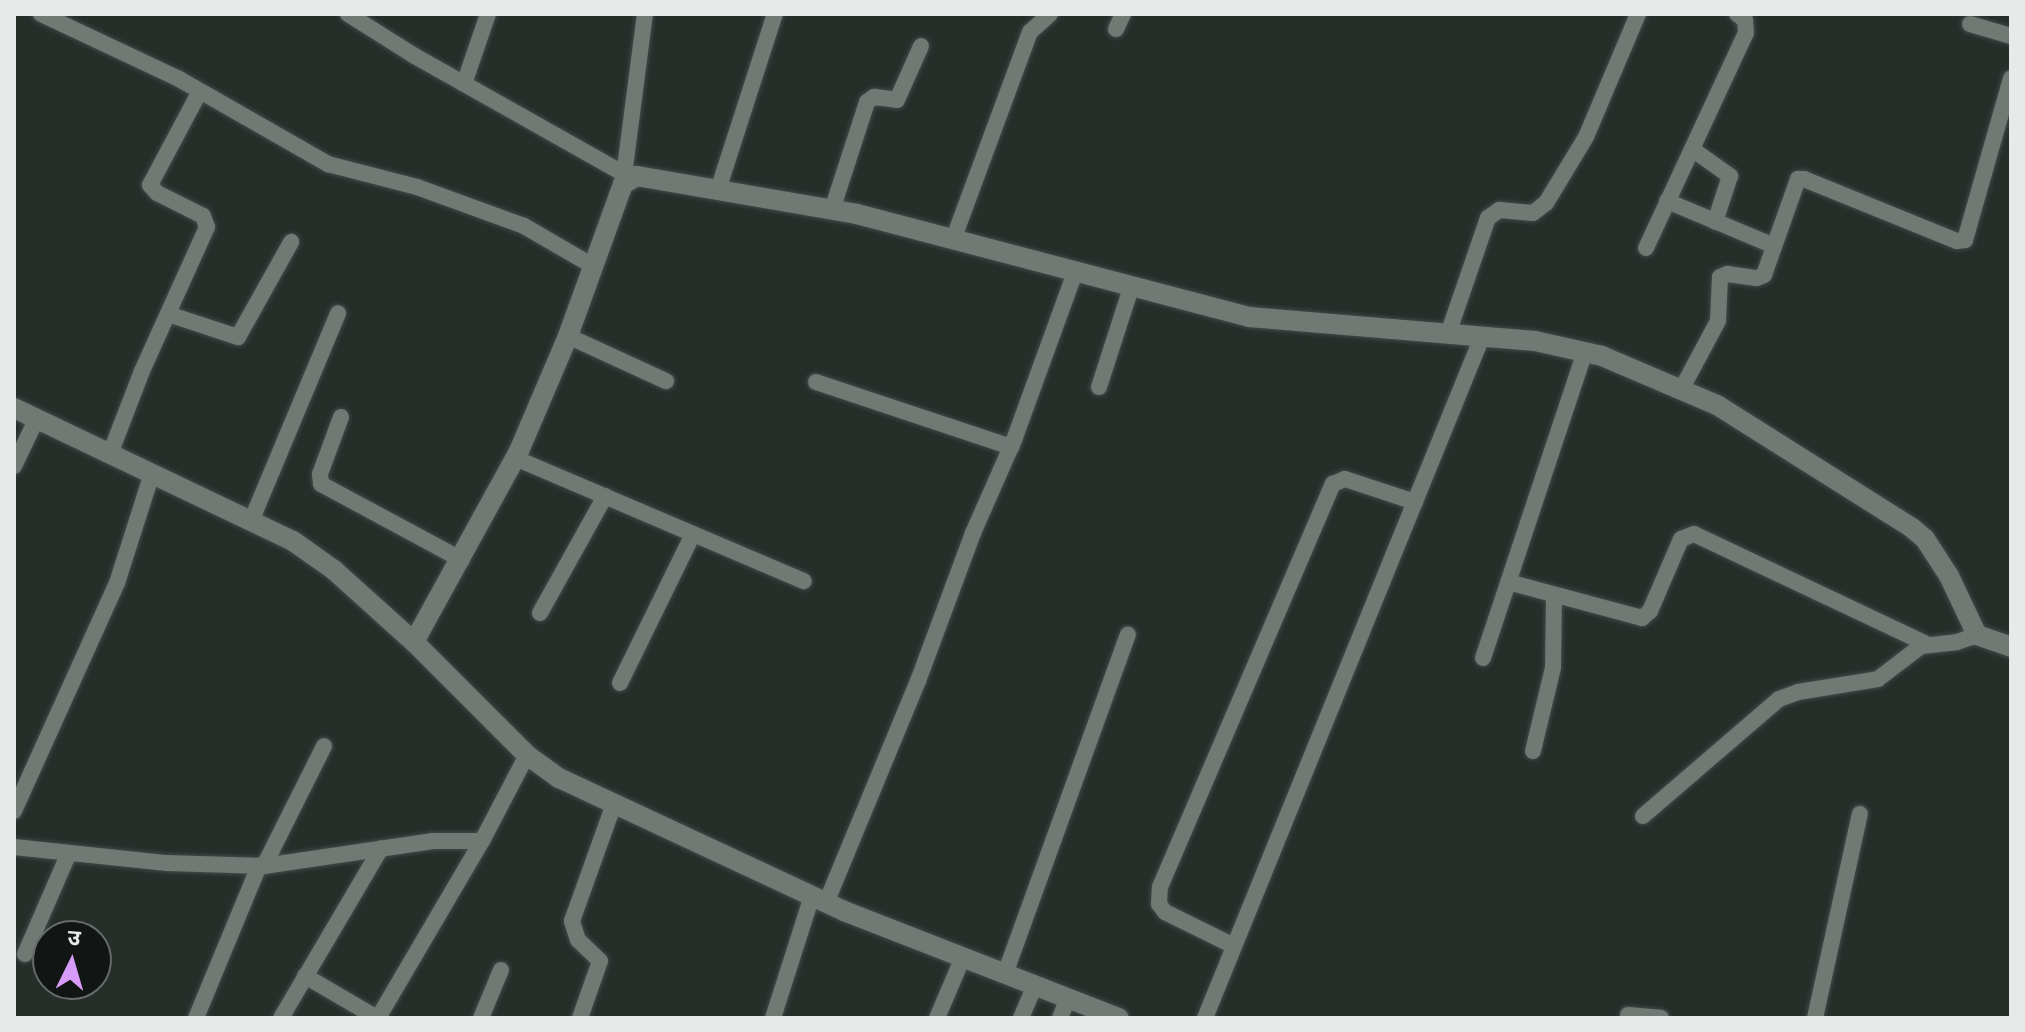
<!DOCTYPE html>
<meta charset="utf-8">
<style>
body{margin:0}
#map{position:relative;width:2025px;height:1032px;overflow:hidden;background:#262e2a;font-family:Bitter,"Noto Sans Devanagari",serif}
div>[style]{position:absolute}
.roads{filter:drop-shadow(0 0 2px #434946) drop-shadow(0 0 2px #434946)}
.street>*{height:16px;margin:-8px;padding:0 8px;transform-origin:8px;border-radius:8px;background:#707974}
.secondary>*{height:20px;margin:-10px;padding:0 10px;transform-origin:10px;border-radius:10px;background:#707974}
span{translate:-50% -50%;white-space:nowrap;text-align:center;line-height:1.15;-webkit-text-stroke:8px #111513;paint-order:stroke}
.frame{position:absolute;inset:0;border:16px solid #e6ebe9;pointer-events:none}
.north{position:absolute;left:32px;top:920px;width:80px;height:80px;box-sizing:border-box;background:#111513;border:2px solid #666b69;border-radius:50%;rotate:5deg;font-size:22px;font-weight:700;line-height:32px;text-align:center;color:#e6ebe9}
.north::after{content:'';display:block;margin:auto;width:28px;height:36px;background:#d79bf9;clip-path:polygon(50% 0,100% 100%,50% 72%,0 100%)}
</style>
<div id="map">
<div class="roads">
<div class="street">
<div style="left:41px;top:14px;width:153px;rotate:25.2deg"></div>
<div style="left:179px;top:79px;width:172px;rotate:29.7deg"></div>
<div style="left:328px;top:164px;width:92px;rotate:14.5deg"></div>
<div style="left:417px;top:187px;width:114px;rotate:20deg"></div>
<div style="left:524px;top:226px;width:80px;rotate:30.1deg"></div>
<div style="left:348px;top:14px;width:77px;rotate:32.2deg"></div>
<div style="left:413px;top:55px;width:242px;rotate:29.4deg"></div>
<div style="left:1970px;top:24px;width:43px;rotate:16.3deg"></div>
<div style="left:1116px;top:29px;width:17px;rotate:-65deg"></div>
<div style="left:464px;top:84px;width:74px;rotate:-71.1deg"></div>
<div style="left:1692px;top:149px;width:47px;rotate:35.4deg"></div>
<div style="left:1730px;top:176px;width:48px;rotate:108.1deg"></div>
<div style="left:623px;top:183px;width:170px;rotate:-82.6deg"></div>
<div style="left:718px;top:190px;width:185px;rotate:-72.1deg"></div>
<div style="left:1667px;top:201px;width:116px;rotate:22.8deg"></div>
<div style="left:832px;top:210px;width:114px;rotate:-72deg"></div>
<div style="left:867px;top:102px;width:9px;rotate:-36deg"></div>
<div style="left:874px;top:97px;width:23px;rotate:7deg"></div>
<div style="left:897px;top:100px;width:59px;rotate:-66deg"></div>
<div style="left:953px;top:240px;width:222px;rotate:-69.7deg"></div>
<div style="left:1030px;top:32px;width:27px;rotate:-42deg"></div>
<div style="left:1646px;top:248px;width:237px;rotate:-65.1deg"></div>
<div style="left:1746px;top:33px;width:13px;rotate:-94deg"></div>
<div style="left:1745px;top:20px;width:10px;rotate:-143deg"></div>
<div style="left:168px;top:314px;width:74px;rotate:18.2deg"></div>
<div style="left:238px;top:337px;width:109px;rotate:-60.8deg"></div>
<div style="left:1448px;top:334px;width:123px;rotate:-71deg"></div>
<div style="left:1488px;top:218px;width:14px;rotate:-36deg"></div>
<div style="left:1499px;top:210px;width:34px;rotate:5deg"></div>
<div style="left:1533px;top:213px;width:16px;rotate:-38deg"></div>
<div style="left:1546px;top:203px;width:77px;rotate:-58.8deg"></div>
<div style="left:1586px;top:137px;width:134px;rotate:-67.1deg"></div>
<div style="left:568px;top:336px;width:108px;rotate:24.7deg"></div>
<div style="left:816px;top:382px;width:206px;rotate:18.4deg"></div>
<div style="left:1099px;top:387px;width:107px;rotate:-72.1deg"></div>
<div style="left:1681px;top:390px;width:78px;rotate:-61.8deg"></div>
<div style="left:1718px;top:321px;width:44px;rotate:-87.4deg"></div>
<div style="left:1720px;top:277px;width:8px;rotate:-23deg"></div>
<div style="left:1727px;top:274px;width:30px;rotate:8deg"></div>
<div style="left:1757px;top:278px;width:8px;rotate:-23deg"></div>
<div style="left:1764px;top:275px;width:102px;rotate:-70.5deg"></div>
<div style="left:1798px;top:179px;width:6px"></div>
<div style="left:1804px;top:179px;width:165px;rotate:22.1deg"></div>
<div style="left:1957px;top:241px;width:8px;rotate:-7deg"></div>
<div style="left:1965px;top:240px;width:168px;rotate:-74.1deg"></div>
<div style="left:341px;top:417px;width:61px;rotate:110.2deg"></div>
<div style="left:320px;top:474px;width:10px;rotate:84deg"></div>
<div style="left:321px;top:484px;width:160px;rotate:28.3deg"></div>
<div style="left:110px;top:454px;width:89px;rotate:-68.9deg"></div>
<div style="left:142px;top:371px;width:158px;rotate:-65.7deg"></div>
<div style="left:207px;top:227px;width:12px;rotate:-110deg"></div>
<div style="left:203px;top:216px;width:51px;rotate:-153.4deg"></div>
<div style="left:157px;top:193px;width:11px;rotate:-131deg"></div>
<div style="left:150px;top:185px;width:106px;rotate:-62deg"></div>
<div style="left:515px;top:458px;width:314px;rotate:23.1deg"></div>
<div style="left:14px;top:466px;width:51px;rotate:-64.4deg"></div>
<div style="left:252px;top:519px;width:223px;rotate:-67.3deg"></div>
<div style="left:1508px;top:582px;width:139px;rotate:15deg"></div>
<div style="left:1642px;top:618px;width:11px;rotate:-41deg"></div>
<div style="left:1650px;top:611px;width:78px;rotate:-66.7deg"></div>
<div style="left:1681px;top:539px;width:14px;rotate:-21deg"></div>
<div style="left:1694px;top:534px;width:260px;rotate:25.3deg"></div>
<div style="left:540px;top:613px;width:134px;rotate:-60.9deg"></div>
<div style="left:1483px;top:658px;width:324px;rotate:-71.6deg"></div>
<div style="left:620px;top:683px;width:166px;rotate:-63.9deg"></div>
<div style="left:1533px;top:751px;width:85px;rotate:-76.5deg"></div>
<div style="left:1553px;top:668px;width:73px;rotate:-89.2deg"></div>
<div style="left:14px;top:811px;width:250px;rotate:-65.7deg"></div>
<div style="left:117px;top:583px;width:115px;rotate:-72.3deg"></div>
<div style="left:1643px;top:816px;width:179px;rotate:-40.7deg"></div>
<div style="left:1779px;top:699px;width:20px;rotate:-20deg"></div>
<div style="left:1798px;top:692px;width:81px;rotate:-9.2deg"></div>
<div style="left:1878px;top:679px;width:54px;rotate:-37.5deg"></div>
<div style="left:1921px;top:646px;width:36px;rotate:-6deg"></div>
<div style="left:1957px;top:642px;width:21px;rotate:-19deg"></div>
<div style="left:14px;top:847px;width:154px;rotate:6deg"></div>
<div style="left:167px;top:863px;width:97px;rotate:1.8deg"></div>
<div style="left:264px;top:866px;width:171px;rotate:-8.4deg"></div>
<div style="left:433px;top:841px;width:49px"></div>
<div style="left:264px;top:866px;width:134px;rotate:-63.4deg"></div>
<div style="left:826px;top:903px;width:240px;rotate:-67.5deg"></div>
<div style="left:918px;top:681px;width:158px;rotate:-69.6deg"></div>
<div style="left:973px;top:533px;width:102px;rotate:-66.2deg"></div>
<div style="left:1014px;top:440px;width:179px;rotate:-70deg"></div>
<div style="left:1234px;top:946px;width:77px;rotate:-153.8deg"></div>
<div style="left:1165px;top:912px;width:10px;rotate:-127deg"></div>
<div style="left:1159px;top:904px;width:17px;rotate:-87deg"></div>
<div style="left:1160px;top:887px;width:439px;rotate:-66.8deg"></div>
<div style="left:1333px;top:484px;width:13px;rotate:-23deg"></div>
<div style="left:1345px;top:479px;width:74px;rotate:18.2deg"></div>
<div style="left:25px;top:954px;width:110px;rotate:-66.5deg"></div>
<div style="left:1005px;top:974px;width:361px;rotate:-70.1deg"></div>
<div style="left:305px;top:976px;width:83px;rotate:30.3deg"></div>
<div style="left:1628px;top:1015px;width:33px;rotate:5deg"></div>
<div style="left:196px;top:1018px;width:165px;rotate:-67.5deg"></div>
<div style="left:281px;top:1018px;width:197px;rotate:-59.5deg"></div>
<div style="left:378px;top:1018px;width:205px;rotate:-59.6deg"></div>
<div style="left:482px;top:841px;width:97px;rotate:-62.4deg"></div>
<div style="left:481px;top:1018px;width:52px;rotate:-67.4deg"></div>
<div style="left:580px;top:1018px;width:60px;rotate:-70.7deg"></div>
<div style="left:600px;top:961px;width:30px;rotate:-136deg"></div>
<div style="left:578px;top:940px;width:20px;rotate:-108deg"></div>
<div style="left:572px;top:921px;width:124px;rotate:-70.3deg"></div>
<div style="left:773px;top:1018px;width:128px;rotate:-72.3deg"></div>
<div style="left:937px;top:1018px;width:66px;rotate:-66.9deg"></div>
<div style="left:1021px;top:1018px;width:36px;rotate:-67deg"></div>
<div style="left:1060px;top:1018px;width:22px;rotate:-68deg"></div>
<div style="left:1205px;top:1018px;width:735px;rotate:-67.87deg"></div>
<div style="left:1815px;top:1018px;width:209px;rotate:-77.6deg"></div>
</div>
<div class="secondary">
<div style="left:14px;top:408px;width:309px;rotate:25.5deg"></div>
<div style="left:293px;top:541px;width:50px;rotate:35.3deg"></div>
<div style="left:334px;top:570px;width:108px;rotate:42deg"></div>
<div style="left:414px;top:642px;width:160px;rotate:45deg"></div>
<div style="left:527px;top:755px;width:39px;rotate:36deg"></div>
<div style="left:559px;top:778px;width:315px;rotate:25deg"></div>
<div style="left:844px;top:911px;width:295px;rotate:21.3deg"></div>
<div style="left:414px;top:642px;width:218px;rotate:-61.2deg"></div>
<div style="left:519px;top:451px;width:125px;rotate:-66.9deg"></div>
<div style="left:568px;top:336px;width:162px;rotate:-70.1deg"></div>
<div style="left:623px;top:184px;width:16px;rotate:-30deg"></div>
<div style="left:637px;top:176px;width:223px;rotate:9.8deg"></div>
<div style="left:857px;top:214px;width:405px;rotate:14.7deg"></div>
<div style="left:1249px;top:317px;width:287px;rotate:4.8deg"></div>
<div style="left:1535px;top:341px;width:69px;rotate:12.6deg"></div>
<div style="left:1602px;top:356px;width:125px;rotate:23.1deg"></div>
<div style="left:1717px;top:405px;width:231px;rotate:32.2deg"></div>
<div style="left:1912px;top:528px;width:17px;rotate:40deg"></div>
<div style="left:1925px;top:539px;width:44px;rotate:57deg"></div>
<div style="left:1949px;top:576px;width:65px;rotate:64.6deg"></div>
<div style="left:1977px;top:635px;width:36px;rotate:19deg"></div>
</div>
</div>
<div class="frame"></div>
<div class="north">उ</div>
</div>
